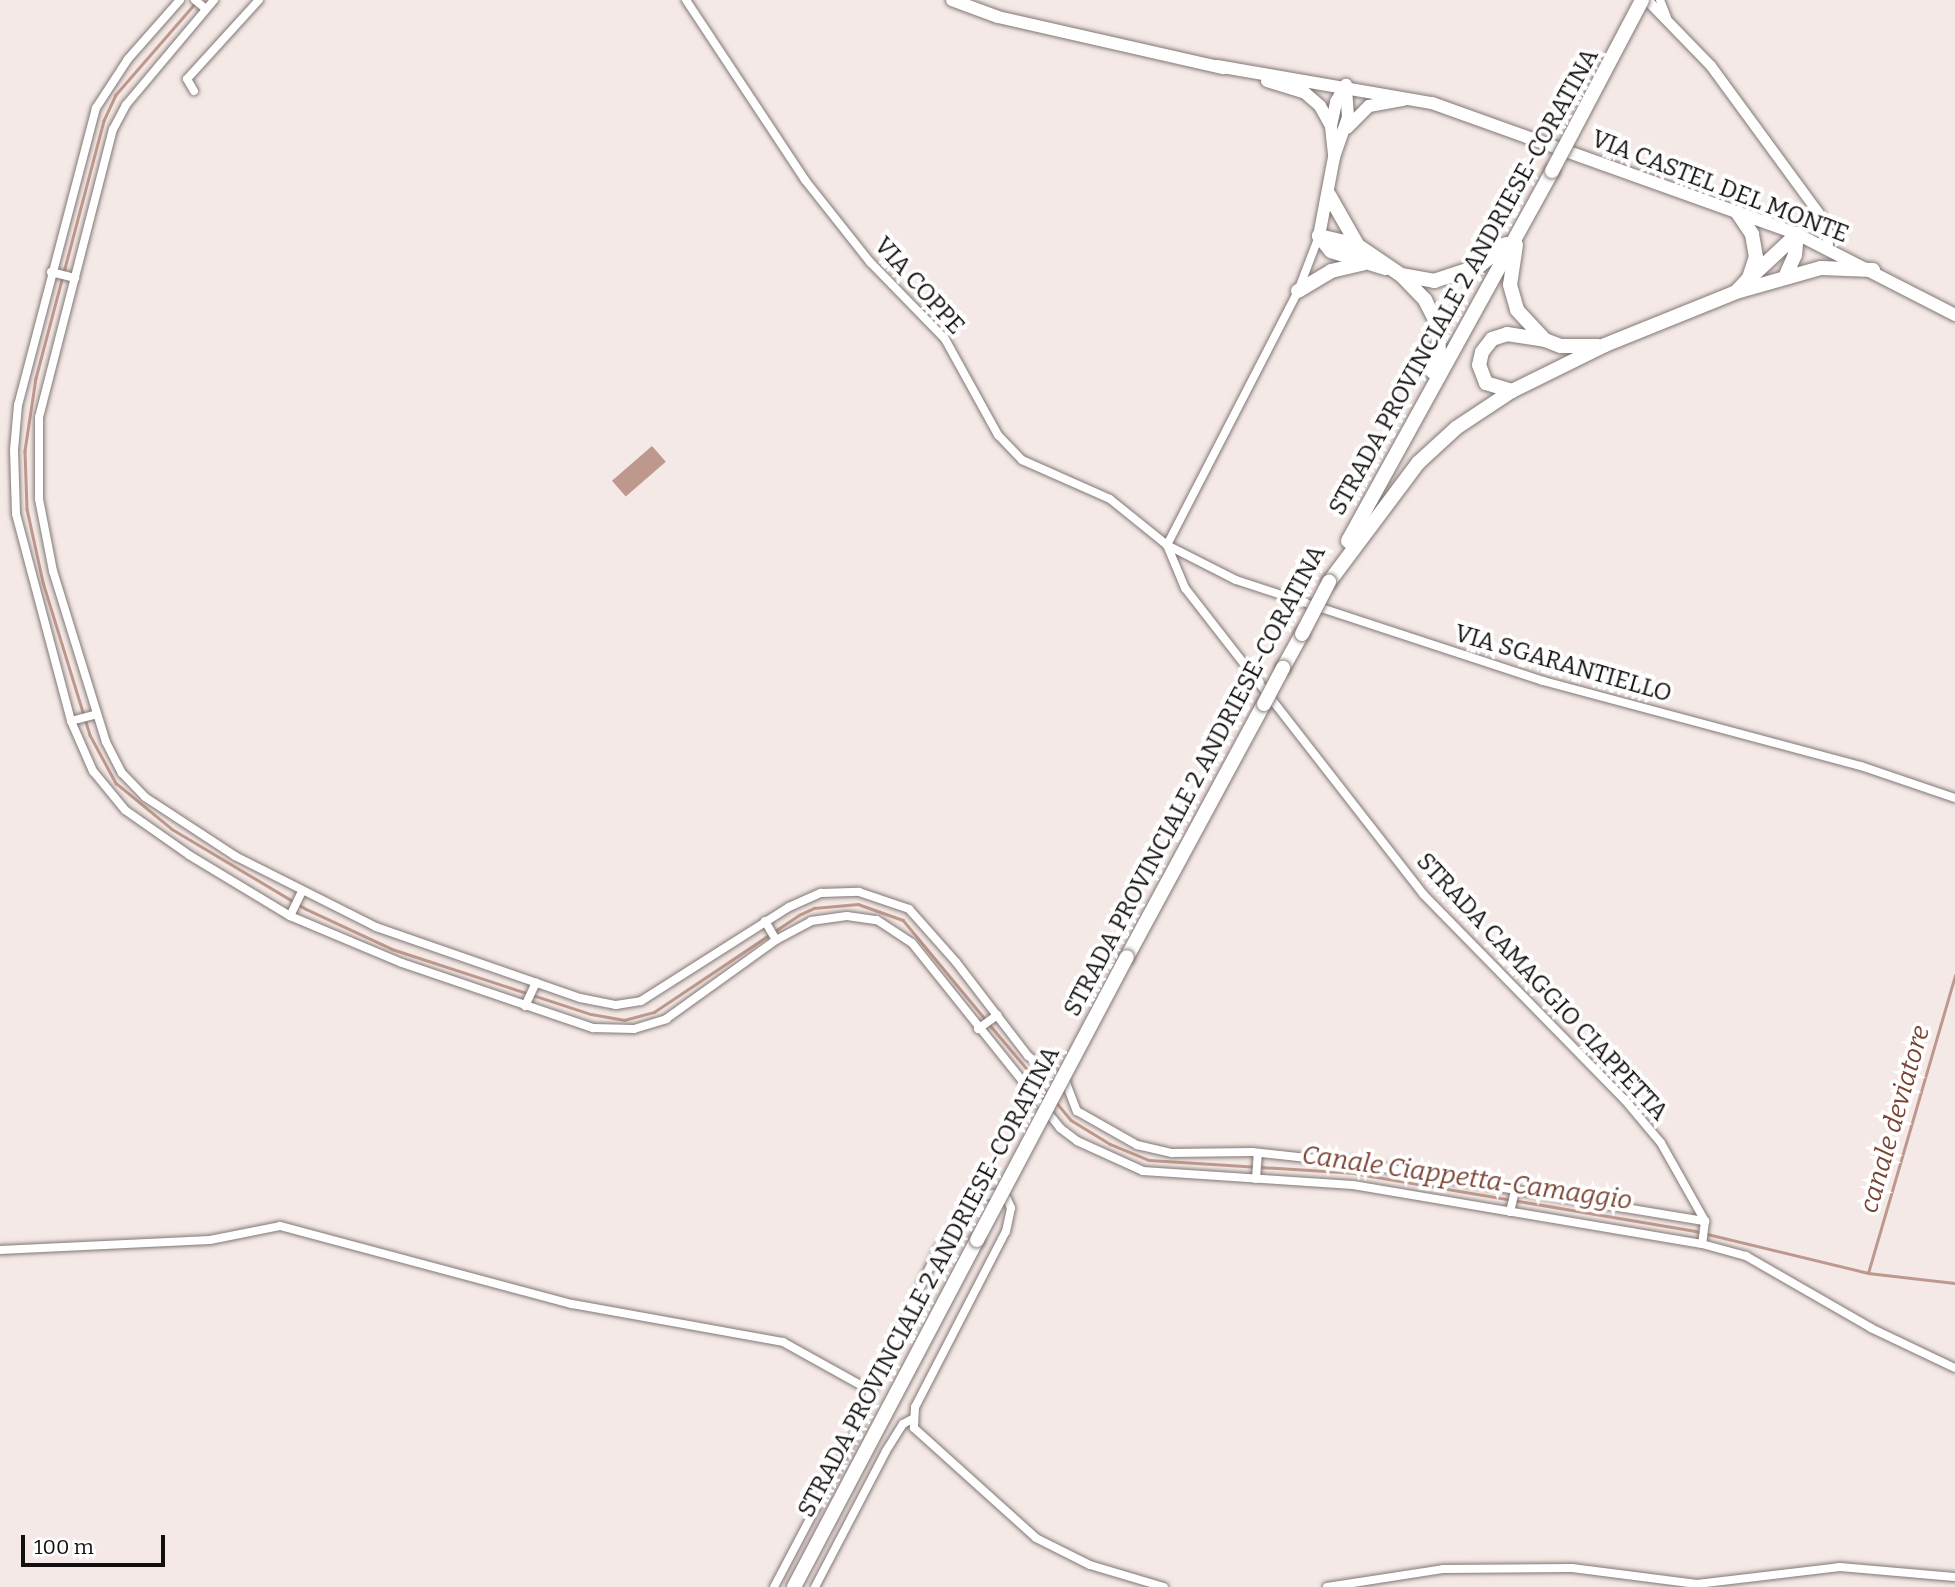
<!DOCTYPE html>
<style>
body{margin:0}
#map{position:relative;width:1955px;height:1587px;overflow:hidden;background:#f4e9e6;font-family:Bitter,serif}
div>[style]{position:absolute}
.water>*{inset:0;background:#be988c;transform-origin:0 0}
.stream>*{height:2.5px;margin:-1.25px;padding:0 1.25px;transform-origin:1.25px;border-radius:1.25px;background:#be988c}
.roads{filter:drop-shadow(0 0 2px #807774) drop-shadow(0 0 2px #807774)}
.minor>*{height:8px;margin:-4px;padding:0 4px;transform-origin:4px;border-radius:4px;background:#fff}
.tertiary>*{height:10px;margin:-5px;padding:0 5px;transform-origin:5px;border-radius:5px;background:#fff}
.secondary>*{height:12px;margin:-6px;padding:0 6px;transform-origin:6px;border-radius:6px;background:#fff}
.primary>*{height:14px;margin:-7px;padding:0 7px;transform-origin:7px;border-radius:7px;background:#fff}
.bridges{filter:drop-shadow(0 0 2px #807774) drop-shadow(0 0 2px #807774)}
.primary-bridge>*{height:14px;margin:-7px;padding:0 7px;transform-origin:7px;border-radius:7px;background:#fff}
span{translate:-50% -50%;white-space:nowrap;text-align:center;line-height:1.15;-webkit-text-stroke:7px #fff;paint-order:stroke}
.street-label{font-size:24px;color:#120f0e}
.water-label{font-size:26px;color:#794433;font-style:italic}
.scale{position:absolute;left:21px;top:1535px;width:144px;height:32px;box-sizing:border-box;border:4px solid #120f0e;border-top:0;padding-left:9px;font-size:21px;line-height:24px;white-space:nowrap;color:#120f0e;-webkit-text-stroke:5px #fff;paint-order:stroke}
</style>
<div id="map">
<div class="water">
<div style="left:652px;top:446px;width:21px;height:53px;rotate:49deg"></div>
</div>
<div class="stream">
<div style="left:196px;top:3px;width:122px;rotate:131deg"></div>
<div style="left:116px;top:95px;width:29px;rotate:115deg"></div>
<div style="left:104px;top:121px;width:266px;rotate:104.8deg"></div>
<div style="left:36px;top:378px;width:74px;rotate:98.6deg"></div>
<div style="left:25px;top:451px;width:58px;rotate:88deg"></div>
<div style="left:27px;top:509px;width:75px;rotate:77.6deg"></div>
<div style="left:43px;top:582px;width:160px;rotate:72.9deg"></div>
<div style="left:90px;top:735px;width:55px;rotate:61.6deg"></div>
<div style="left:116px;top:783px;width:72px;rotate:39.4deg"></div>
<div style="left:172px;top:829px;width:156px;rotate:30.8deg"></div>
<div style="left:306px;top:909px;width:95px;rotate:24.9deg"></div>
<div style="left:392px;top:949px;width:209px;rotate:18.1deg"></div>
<div style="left:591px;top:1014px;width:34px;rotate:10deg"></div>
<div style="left:624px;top:1020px;width:31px;rotate:-15deg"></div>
<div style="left:654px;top:1012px;width:174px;rotate:-33.8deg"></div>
<div style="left:799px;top:915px;width:17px;rotate:-25deg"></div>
<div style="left:814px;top:908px;width:44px;rotate:-5.2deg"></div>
<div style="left:858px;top:904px;width:48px;rotate:19.6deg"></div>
<div style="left:903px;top:920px;width:130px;rotate:50.3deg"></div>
<div style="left:990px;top:1025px;width:92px;rotate:49.9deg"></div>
<div style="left:1056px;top:1102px;width:23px;rotate:50deg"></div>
<div style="left:1071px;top:1120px;width:46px;rotate:31.6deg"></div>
<div style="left:1110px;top:1144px;width:42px;rotate:22.3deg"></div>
<div style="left:1149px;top:1160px;width:204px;rotate:3.6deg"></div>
<div style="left:1353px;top:1173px;width:347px;rotate:9.6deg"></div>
<div style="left:1695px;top:1231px;width:178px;rotate:13.6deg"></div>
<div style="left:1868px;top:1273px;width:88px;rotate:6.6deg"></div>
<div style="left:1868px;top:1273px;width:310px;rotate:-73.7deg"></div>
</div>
<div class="roads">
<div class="minor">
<div style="left:180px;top:0;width:79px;rotate:131.4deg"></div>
<div style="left:128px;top:59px;width:59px;rotate:123.1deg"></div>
<div style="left:96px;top:108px;width:307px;rotate:104.7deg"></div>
<div style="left:18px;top:405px;width:45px;rotate:95.1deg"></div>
<div style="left:14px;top:450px;width:64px;rotate:88.2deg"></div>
<div style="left:16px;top:514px;width:214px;rotate:75.1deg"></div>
<div style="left:71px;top:721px;width:55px;rotate:66.3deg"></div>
<div style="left:93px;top:771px;width:50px;rotate:50.6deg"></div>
<div style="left:125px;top:810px;width:78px;rotate:35.1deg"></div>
<div style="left:189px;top:855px;width:118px;rotate:31.1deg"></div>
<div style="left:290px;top:916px;width:121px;rotate:22.8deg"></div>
<div style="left:402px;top:963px;width:202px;rotate:18.8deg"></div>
<div style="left:593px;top:1028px;width:41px;rotate:1.4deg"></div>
<div style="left:634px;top:1029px;width:34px;rotate:-17deg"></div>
<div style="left:666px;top:1019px;width:135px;rotate:-35.7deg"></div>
<div style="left:776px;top:940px;width:40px;rotate:-28deg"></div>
<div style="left:811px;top:921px;width:36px;rotate:-8deg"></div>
<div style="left:847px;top:916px;width:30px;rotate:8deg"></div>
<div style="left:877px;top:920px;width:42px;rotate:33.3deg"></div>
<div style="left:912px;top:943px;width:237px;rotate:51.3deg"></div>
<div style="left:1060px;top:1128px;width:21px;rotate:37deg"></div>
<div style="left:1077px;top:1141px;width:72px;rotate:24.4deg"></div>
<div style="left:1143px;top:1171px;width:210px;rotate:3.8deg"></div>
<div style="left:1353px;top:1185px;width:354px;rotate:9.6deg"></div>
<div style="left:195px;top:0;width:14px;rotate:39deg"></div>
<div style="left:214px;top:0;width:137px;rotate:130deg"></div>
<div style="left:126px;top:105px;width:27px;rotate:118deg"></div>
<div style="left:113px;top:129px;width:297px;rotate:104.4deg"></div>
<div style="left:39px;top:417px;width:82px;rotate:90deg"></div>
<div style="left:39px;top:499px;width:73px;rotate:79deg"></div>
<div style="left:53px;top:571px;width:179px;rotate:72.8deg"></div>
<div style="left:106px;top:742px;width:35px;rotate:63deg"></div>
<div style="left:122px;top:773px;width:33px;rotate:46deg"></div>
<div style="left:145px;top:797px;width:108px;rotate:33.2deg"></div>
<div style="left:235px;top:856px;width:158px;rotate:26.7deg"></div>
<div style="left:376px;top:927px;width:216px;rotate:19.2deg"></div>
<div style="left:580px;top:998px;width:37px;rotate:11deg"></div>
<div style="left:616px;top:1005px;width:25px;rotate:-9deg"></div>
<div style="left:641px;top:1001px;width:175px;rotate:-32.4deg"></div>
<div style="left:789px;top:907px;width:35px;rotate:-24deg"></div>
<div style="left:821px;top:893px;width:38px;rotate:-2deg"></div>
<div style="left:859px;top:892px;width:53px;rotate:18.8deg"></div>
<div style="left:909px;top:909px;width:71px;rotate:48.4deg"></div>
<div style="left:956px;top:962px;width:118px;rotate:52.5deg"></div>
<div style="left:1028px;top:1056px;width:47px;rotate:35.4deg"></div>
<div style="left:1066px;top:1083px;width:30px;rotate:69deg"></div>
<div style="left:1077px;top:1111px;width:69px;rotate:29.5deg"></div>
<div style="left:1137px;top:1145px;width:36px;rotate:13deg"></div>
<div style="left:1172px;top:1153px;width:80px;rotate:-0.7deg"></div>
<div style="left:1252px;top:1152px;width:102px;rotate:6.2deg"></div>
<div style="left:1353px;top:1163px;width:357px;rotate:9.4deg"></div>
<div style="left:686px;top:0;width:216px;rotate:56.5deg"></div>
<div style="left:805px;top:180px;width:105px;rotate:51.6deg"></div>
<div style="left:870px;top:262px;width:107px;rotate:45.8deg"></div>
<div style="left:945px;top:339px;width:110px;rotate:61.1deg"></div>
<div style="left:998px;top:435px;width:35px;rotate:46deg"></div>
<div style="left:1022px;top:460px;width:96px;rotate:23.9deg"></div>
<div style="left:1110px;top:499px;width:73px;rotate:38.9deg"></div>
<div style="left:1167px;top:545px;width:77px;rotate:26.9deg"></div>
<div style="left:1236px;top:580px;width:323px;rotate:18.2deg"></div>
<div style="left:1543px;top:681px;width:329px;rotate:15deg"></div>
<div style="left:1861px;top:766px;width:99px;rotate:18.8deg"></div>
<div style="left:1660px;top:0;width:18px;rotate:68deg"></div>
<div style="left:194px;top:91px;width:14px;rotate:-120deg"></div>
<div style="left:187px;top:79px;width:107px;rotate:-47.7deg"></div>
<div style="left:51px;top:272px;width:25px;rotate:14deg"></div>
<div style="left:1167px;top:545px;width:47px;rotate:67.3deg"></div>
<div style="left:1185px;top:588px;width:389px;rotate:52.1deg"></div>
<div style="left:1424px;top:895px;width:286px;rotate:45.6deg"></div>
<div style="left:1624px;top:1099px;width:57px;rotate:49.9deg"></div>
<div style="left:1661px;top:1143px;width:90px;rotate:60.6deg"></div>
<div style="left:1705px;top:1221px;width:23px;rotate:97deg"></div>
<div style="left:1702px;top:1244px;width:46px;rotate:15.3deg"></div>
<div style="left:1746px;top:1256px;width:144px;rotate:29.9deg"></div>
<div style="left:1871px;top:1328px;width:93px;rotate:25.5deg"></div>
<div style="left:1167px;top:545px;width:286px;rotate:-62.7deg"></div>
<div style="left:1298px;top:291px;width:59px;rotate:-69.1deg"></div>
<div style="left:71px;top:721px;width:27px;rotate:-15deg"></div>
<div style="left:290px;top:916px;width:25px;rotate:-64deg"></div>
<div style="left:765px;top:921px;width:22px;rotate:60deg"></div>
<div style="left:525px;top:1006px;width:26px;rotate:-65deg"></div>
<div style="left:978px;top:1029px;width:24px;rotate:-36deg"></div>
<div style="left:1256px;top:1179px;width:26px;rotate:-86deg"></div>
<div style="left:1510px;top:1212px;width:22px;rotate:-77deg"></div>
<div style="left:0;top:1250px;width:210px;rotate:-2.7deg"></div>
<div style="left:210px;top:1240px;width:71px;rotate:-11.3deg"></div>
<div style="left:280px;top:1226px;width:302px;rotate:15deg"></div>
<div style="left:572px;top:1304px;width:214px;rotate:10.2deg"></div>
<div style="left:783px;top:1342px;width:101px;rotate:29.1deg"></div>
<div style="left:871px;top:1391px;width:156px;rotate:-64.6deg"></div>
<div style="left:938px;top:1250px;width:66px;rotate:-52.4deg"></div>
<div style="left:978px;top:1198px;width:16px;rotate:-15deg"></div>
<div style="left:993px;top:1194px;width:15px;rotate:20deg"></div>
<div style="left:1007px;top:1199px;width:10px;rotate:66deg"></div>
<div style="left:1011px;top:1208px;width:24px;rotate:102deg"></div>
<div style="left:1006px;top:1231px;width:198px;rotate:117.3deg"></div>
<div style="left:915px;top:1407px;width:21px;rotate:93deg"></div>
<div style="left:914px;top:1428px;width:164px;rotate:42deg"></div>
<div style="left:1036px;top:1538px;width:60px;rotate:26.6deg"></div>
<div style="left:1090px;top:1565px;width:77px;rotate:16.6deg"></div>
<div style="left:774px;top:1587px;width:182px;rotate:-62.2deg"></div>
<div style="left:859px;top:1426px;width:37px;rotate:-71deg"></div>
<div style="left:815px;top:1587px;width:153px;rotate:-62.4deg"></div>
<div style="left:886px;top:1451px;width:32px;rotate:-58deg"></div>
<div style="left:903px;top:1424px;width:10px;rotate:-29deg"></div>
<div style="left:1327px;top:1587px;width:117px;rotate:-8.8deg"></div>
<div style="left:1443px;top:1569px;width:129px;rotate:-0.4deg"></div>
<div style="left:1572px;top:1568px;width:126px;rotate:7.3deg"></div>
<div style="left:1697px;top:1584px;width:144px;rotate:-6.8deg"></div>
<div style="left:1840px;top:1567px;width:115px;rotate:5deg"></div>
</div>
<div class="tertiary">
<div style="left:1647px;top:0;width:92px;rotate:45.9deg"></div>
<div style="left:1711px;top:66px;width:181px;rotate:53.8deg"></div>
<div style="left:1818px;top:212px;width:18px;rotate:61deg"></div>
<div style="left:1827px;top:228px;width:19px;rotate:87deg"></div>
</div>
<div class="secondary">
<div style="left:952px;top:0;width:49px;rotate:20.3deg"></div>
<div style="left:998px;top:17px;width:231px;rotate:12.8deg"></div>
<div style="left:1217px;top:66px;width:218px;rotate:9.8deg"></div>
<div style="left:1432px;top:103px;width:388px;rotate:19.7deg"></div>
<div style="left:1797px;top:234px;width:178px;rotate:27.1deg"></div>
<div style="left:1267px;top:81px;width:39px;rotate:17deg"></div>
<div style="left:1304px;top:92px;width:21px;rotate:41deg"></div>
<div style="left:1320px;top:106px;width:23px;rotate:61deg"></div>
<div style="left:1331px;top:126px;width:31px;rotate:84deg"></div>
<div style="left:1331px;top:126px;width:25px;rotate:-78deg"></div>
<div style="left:1336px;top:102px;width:20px;rotate:-60deg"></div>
<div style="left:1347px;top:128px;width:31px;rotate:-45deg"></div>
<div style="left:1369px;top:106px;width:35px;rotate:-10deg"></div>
<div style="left:1319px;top:236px;width:80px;rotate:-79.2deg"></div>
<div style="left:1334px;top:157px;width:42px;rotate:-70.7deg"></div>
<div style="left:1348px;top:117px;width:32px;rotate:-94deg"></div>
</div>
<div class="primary">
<div style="left:1329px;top:195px;width:56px;rotate:60.3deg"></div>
<div style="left:1319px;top:236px;width:39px;rotate:13deg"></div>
<div style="left:1357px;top:245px;width:53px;rotate:34.3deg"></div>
<div style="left:1401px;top:275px;width:34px;rotate:10deg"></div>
<div style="left:1434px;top:281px;width:47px;rotate:-18.4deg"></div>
<div style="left:1479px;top:266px;width:35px;rotate:-39deg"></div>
<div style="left:1319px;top:236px;width:19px;rotate:51deg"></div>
<div style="left:1331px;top:251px;width:57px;rotate:17.5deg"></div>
<div style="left:1516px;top:245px;width:40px;rotate:98.5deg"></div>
<div style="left:1510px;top:285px;width:26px;rotate:74deg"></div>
<div style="left:1517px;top:310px;width:41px;rotate:47deg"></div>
<div style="left:1545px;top:340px;width:17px;rotate:21deg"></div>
<div style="left:1561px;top:346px;width:37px"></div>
<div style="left:1401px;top:275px;width:35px;rotate:46deg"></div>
<div style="left:1425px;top:300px;width:29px;rotate:63deg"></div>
<div style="left:1438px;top:326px;width:30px;rotate:88deg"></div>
<div style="left:1439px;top:356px;width:17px;rotate:111deg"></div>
<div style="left:1786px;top:275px;width:22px;rotate:-66deg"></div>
<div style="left:1795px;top:255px;width:21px;rotate:-85deg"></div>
<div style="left:1750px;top:278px;width:64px;rotate:-43.1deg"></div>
<div style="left:1298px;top:291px;width:39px;rotate:-31deg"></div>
<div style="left:1331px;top:271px;width:32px;rotate:-13deg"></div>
<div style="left:1737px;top:291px;width:18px;rotate:-47deg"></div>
<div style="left:1749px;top:278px;width:22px;rotate:-72deg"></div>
<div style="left:1756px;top:257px;width:23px;rotate:-100deg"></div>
<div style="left:1752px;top:234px;width:25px;rotate:-124deg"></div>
<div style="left:1512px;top:391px;width:27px;rotate:-163deg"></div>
<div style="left:1486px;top:383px;width:19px;rotate:-111deg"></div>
<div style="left:1479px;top:365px;width:13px;rotate:-77deg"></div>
<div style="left:1482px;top:352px;width:16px;rotate:-52deg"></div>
<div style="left:1492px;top:339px;width:16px;rotate:-18deg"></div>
<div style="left:1507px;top:334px;width:38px;rotate:9deg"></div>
<div style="left:1348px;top:541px;width:423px;rotate:-61.1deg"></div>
<div style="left:1329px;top:582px;width:149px;rotate:-53.2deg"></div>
<div style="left:1418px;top:463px;width:52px;rotate:-42.6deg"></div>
<div style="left:1456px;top:428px;width:67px;rotate:-33.5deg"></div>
<div style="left:1512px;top:391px;width:104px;rotate:-26.3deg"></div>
<div style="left:1605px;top:345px;width:141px;rotate:-22deg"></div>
<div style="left:1736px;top:292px;width:88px;rotate:-15.8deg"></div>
<div style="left:1821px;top:268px;width:52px;rotate:2.2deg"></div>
<div style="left:1283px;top:668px;width:39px;rotate:-61deg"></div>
<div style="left:1127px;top:957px;width:288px;rotate:-61.6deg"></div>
<div style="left:794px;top:1587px;width:392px;rotate:-62.2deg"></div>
</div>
</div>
<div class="bridges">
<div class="primary-bridge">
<div style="left:1552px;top:171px;width:193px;rotate:-62.2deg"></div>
<div style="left:1302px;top:634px;width:59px;rotate:-62.6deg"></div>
<div style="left:1264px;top:704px;width:41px;rotate:-62.2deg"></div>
<div style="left:977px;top:1240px;width:320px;rotate:-62.1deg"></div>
</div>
</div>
<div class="street-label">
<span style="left:1720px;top:187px;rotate:21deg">VIA CASTEL DEL MONTE</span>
<span style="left:1464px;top:282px;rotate:-61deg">STRADA PROVINCIALE 2 ANDRIESE-CORATINA</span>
<span style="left:919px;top:286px;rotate:48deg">VIA COPPE</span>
<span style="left:1563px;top:664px;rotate:16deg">VIA SGARANTIELLO</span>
<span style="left:1195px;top:781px;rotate:-62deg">STRADA PROVINCIALE 2 ANDRIESE-CORATINA</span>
<span style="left:1542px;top:987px;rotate:47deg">STRADA CAMAGGIO CIAPPETTA</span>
<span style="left:929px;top:1282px;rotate:-62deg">STRADA PROVINCIALE 2 ANDRIESE-CORATINA</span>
</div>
<div class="water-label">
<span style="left:1895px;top:1119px;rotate:-74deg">canale deviatore</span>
<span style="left:1467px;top:1178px;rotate:8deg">Canale Ciappetta-Camaggio</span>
</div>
<div class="scale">100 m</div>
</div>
